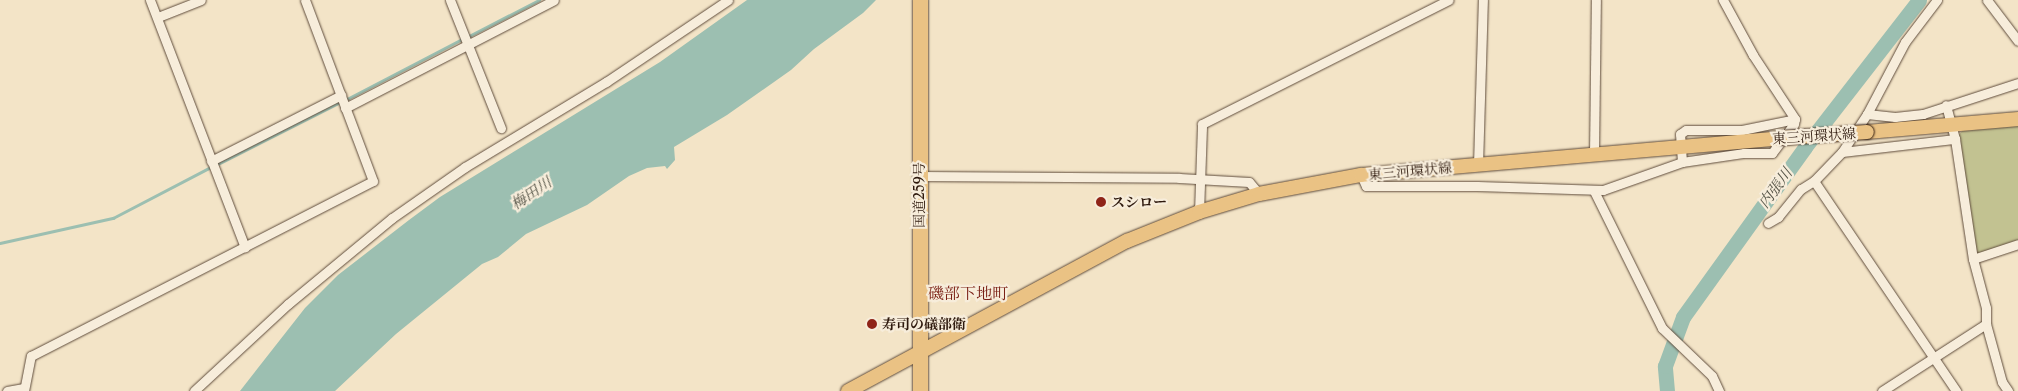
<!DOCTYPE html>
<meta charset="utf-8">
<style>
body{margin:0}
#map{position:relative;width:2018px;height:391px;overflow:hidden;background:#f3e4c7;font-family:"Libre Caslon Text","Noto Serif JP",serif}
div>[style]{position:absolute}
.green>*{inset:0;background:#c2c291}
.water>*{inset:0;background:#9cbfb1}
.stream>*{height:2.5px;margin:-1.25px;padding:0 1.25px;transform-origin:1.25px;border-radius:1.25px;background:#9cbfb1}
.river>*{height:15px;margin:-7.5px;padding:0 7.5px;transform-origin:7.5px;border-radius:7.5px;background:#9cbfb1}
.roads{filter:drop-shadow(0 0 1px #5f4c3c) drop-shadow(0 0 1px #5f4c3c)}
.minor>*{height:9px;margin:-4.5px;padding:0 4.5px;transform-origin:4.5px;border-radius:4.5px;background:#f7eddb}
.primary>*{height:14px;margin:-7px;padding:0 7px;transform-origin:7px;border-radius:7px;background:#eac284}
.trunk>*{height:15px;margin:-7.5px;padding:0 7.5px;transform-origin:7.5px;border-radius:7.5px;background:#eac284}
.bridges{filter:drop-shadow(0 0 1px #2e190d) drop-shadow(0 0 1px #2e190d)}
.primary-bridge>*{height:14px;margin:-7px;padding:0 7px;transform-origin:7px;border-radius:7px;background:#eac284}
.dots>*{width:14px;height:14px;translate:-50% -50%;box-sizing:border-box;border:2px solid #f7eddb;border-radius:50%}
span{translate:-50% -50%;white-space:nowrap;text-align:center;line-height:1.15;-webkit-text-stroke:4.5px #f7eddb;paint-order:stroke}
.street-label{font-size:14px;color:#2e190d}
.poi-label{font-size:14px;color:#2e190d;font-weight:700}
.left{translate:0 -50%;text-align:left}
.water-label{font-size:15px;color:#545346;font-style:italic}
.quarter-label{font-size:16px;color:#7a1f14}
</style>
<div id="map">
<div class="green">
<div style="clip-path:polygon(2018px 126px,2018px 240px,1977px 254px,1956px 138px,1962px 131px)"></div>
</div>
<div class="water">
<div style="clip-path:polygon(747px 0,876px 0,863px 13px,814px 49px,791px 70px,727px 115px,674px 147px,675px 160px,667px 169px,665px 166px,647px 168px,629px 176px,587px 205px,526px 234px,498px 257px,482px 264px,396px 334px,335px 391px,240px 391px,305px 308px,338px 275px,409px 220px,440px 197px,660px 62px)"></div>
</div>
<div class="stream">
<div style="left:467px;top:37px;width:81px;rotate:-27.2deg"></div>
<div style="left:345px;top:100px;width:132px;rotate:-27.5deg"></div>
<div style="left:216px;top:165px;width:139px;rotate:-26.9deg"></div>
<div style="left:0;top:243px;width:116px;rotate:-12.5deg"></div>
<div style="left:113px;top:218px;width:110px;rotate:-27.5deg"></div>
</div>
<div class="river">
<div style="left:1667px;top:391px;width:25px;rotate:-95deg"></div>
<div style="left:1665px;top:366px;width:52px;rotate:-69.8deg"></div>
<div style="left:1683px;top:317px;width:209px;rotate:-54.3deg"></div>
<div style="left:1805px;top:147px;width:186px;rotate:-52.2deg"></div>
</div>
<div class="roads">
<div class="minor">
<div style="left:150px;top:0;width:265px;rotate:69deg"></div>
<div style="left:450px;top:0;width:138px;rotate:68.3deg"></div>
<div style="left:1987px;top:0;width:51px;rotate:52.9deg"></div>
<div style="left:158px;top:17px;width:46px;rotate:-21.6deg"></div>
<div style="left:345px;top:108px;width:235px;rotate:-27.3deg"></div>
<div style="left:1867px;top:114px;width:28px;rotate:6deg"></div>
<div style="left:1895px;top:117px;width:28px;rotate:-6deg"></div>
<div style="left:1923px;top:114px;width:100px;rotate:-18.1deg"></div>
<div style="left:1955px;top:139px;width:121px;rotate:81.5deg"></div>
<div style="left:1973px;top:259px;width:51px;rotate:75.1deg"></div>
<div style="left:1986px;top:308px;width:16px;rotate:90deg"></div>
<div style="left:1986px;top:324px;width:60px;rotate:74.6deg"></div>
<div style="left:2002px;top:382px;width:11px;rotate:56deg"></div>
<div style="left:1842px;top:152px;width:45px;rotate:-56.7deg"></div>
<div style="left:1867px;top:114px;width:81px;rotate:-62.2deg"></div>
<div style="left:1905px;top:42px;width:53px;rotate:-52.7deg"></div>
<div style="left:1594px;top:155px;width:155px;rotate:-89.3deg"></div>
<div style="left:211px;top:161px;width:146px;rotate:-26.9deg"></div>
<div style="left:1682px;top:162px;width:63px;rotate:-8.3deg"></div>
<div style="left:1744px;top:153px;width:28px"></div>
<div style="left:1772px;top:153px;width:36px;rotate:-53deg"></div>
<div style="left:1794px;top:124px;width:5px;rotate:-79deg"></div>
<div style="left:1478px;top:165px;width:165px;rotate:-88.3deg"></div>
<div style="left:1361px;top:175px;width:12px;rotate:66deg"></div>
<div style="left:1366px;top:186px;width:111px"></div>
<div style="left:1477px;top:186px;width:126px;rotate:1.8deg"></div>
<div style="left:1603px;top:190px;width:84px;rotate:-19.5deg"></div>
<div style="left:1682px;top:162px;width:28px;rotate:-94deg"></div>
<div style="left:1680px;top:134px;width:7px;rotate:-34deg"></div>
<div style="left:1686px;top:130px;width:56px"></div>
<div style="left:1742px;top:130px;width:54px;rotate:-11.7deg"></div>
<div style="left:1795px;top:119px;width:77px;rotate:-123.3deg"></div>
<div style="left:1753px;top:55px;width:63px;rotate:-118.6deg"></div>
<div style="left:919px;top:176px;width:260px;rotate:0.4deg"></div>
<div style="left:1179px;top:178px;width:70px;rotate:3.3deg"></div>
<div style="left:1249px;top:182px;width:16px;rotate:50deg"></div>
<div style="left:1814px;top:181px;width:254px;rotate:55.9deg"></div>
<div style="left:1594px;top:191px;width:153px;rotate:63.6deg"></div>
<div style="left:1662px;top:328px;width:69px;rotate:43.8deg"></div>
<div style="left:1712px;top:376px;width:17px;rotate:65deg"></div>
<div style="left:1199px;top:212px;width:88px;rotate:-88deg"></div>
<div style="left:1202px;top:124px;width:276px;rotate:-26.7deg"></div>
<div style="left:1768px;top:223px;width:12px;rotate:-31deg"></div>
<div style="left:1778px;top:217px;width:36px;rotate:-51deg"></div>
<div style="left:1801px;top:189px;width:15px;rotate:-32deg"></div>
<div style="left:1814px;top:181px;width:40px;rotate:-46deg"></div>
<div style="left:1842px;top:152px;width:114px;rotate:-6.6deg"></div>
<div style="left:1955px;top:139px;width:35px;rotate:-105deg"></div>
<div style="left:1973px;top:259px;width:47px;rotate:-18.4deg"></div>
<div style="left:7px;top:391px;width:17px;rotate:-10deg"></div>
<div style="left:24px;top:391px;width:36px;rotate:-79deg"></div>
<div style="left:31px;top:356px;width:384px;rotate:-27.1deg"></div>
<div style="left:373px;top:181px;width:193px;rotate:-110.6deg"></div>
<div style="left:194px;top:391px;width:128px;rotate:-42.8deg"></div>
<div style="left:288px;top:304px;width:135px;rotate:-39.6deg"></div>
<div style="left:392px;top:218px;width:89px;rotate:-34.9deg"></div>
<div style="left:465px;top:167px;width:165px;rotate:-31.1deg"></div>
<div style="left:606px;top:82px;width:147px;rotate:-33.9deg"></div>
<div style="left:1882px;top:391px;width:124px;rotate:-32.8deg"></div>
</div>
<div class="primary">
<div style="left:1867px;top:132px;width:152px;rotate:-4.9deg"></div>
<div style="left:848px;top:391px;width:317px;rotate:-28.3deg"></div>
<div style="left:1127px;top:241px;width:78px;rotate:-21.9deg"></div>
<div style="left:1199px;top:212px;width:63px;rotate:-16.7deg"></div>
<div style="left:1259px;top:194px;width:104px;rotate:-10.6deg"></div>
<div style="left:1361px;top:175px;width:423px;rotate:-5deg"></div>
</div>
<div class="trunk">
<div style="left:920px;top:0;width:391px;rotate:90deg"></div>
</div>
</div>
<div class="bridges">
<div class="primary-bridge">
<div style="left:1782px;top:138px;width:85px;rotate:-4deg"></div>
</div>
</div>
<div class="dots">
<div style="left:1101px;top:202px;background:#8f2418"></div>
<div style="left:872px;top:324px;background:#8f2418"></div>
</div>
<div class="street-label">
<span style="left:1814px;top:136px;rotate:-4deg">東三河環状線</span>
<span style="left:1410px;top:171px;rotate:-5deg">東三河環状線</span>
<span style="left:919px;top:195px;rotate:-90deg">国道259号</span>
</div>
<div class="poi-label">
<span class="left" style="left:1111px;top:202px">スシロー</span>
<span class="left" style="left:882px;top:324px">寿司の礒部衛</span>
</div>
<div class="water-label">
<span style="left:1775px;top:188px;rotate:-54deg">内張川</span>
<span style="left:531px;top:193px;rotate:-34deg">梅田川</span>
</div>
<div class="quarter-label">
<span style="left:968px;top:293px">磯部下地町</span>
</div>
</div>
